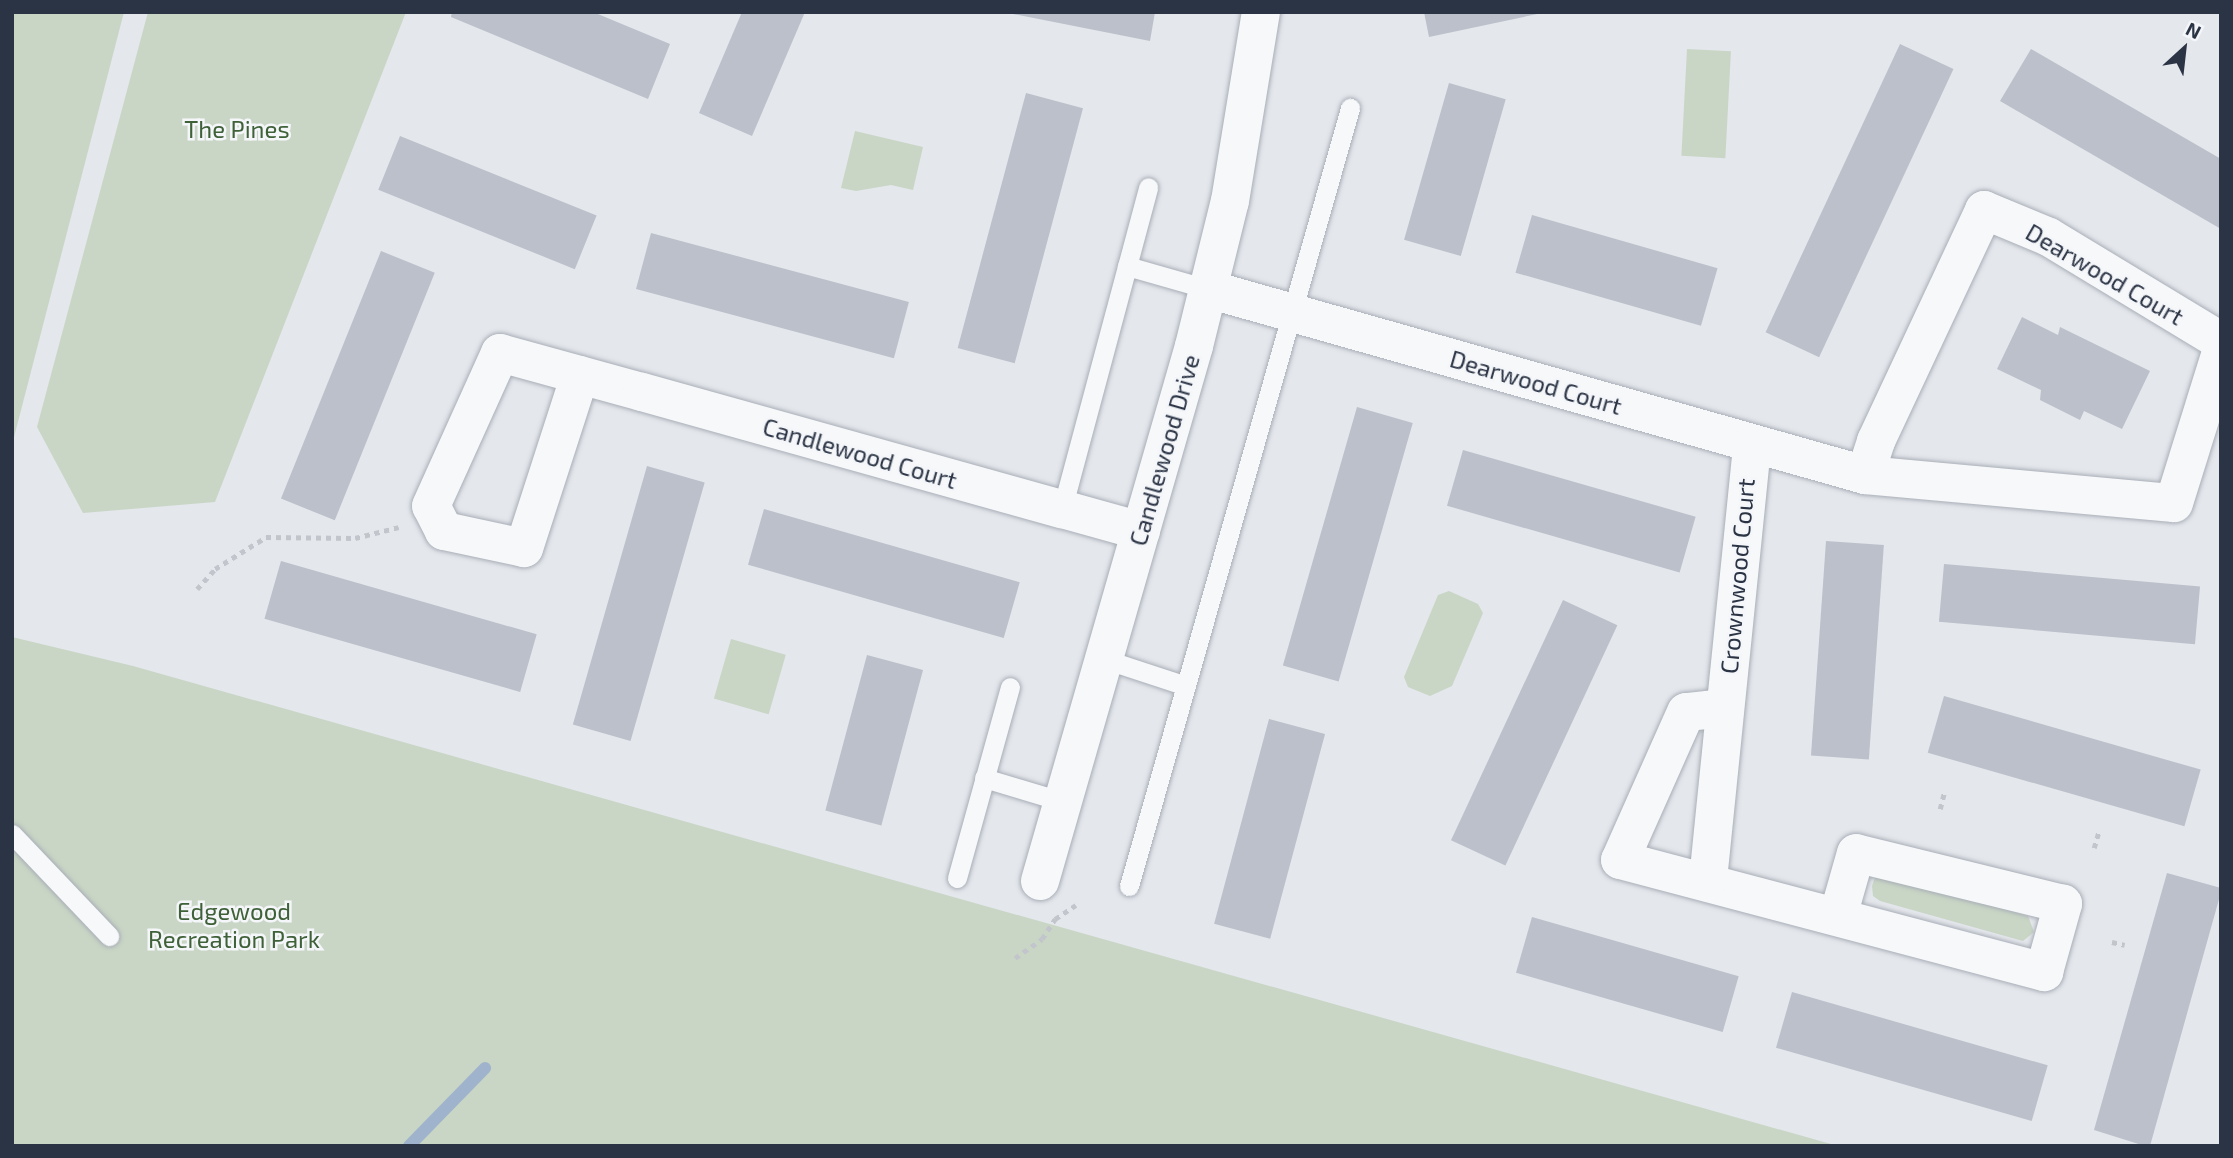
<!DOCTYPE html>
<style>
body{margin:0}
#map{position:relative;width:2233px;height:1158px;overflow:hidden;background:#e4e7ec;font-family:"Exo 2",sans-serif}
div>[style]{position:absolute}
.green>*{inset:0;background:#c9d6c5;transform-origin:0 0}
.stream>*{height:12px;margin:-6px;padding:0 6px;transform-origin:6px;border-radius:6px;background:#9fb4cc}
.building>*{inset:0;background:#bbc0ca;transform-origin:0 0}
.path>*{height:4.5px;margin-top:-2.25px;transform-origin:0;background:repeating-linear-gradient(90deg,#c2c5cb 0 5px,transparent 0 10px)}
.roads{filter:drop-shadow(0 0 2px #a9aeb7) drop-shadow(0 0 2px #a9aeb7)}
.service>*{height:19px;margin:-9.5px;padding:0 9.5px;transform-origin:9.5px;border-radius:9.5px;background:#f7f8fa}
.minor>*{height:38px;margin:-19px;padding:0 19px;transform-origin:19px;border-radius:19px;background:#f7f8fa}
span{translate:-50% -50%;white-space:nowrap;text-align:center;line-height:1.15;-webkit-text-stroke:5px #f4f6f9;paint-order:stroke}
.park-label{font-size:24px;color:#3f6138}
.street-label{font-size:24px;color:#2b3445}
.frame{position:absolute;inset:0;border:14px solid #2b3445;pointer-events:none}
.north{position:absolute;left:2149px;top:14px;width:70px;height:70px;-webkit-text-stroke:5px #f4f6f9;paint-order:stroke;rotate:27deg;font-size:19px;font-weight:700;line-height:28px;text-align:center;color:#2b3445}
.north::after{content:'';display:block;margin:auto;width:24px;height:32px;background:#2b3445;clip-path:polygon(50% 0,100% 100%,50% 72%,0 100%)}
</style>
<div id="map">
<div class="green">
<div style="clip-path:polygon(12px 12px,124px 12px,12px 445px)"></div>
<div style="clip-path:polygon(148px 12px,406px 12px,215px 502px,83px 513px,37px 427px)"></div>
<div style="left:1687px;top:49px;width:44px;height:107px;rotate:3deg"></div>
<div style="clip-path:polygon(855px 131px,923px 147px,913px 190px,891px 185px,856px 191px,841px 188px)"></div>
<div style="clip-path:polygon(1449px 591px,1478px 604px,1483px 613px,1452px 686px,1430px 696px,1408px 687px,1404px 677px,1438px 595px)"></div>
<div style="clip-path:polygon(12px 637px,133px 666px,1838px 1146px,12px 1146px)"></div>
<div style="left:731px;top:639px;width:57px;height:62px;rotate:16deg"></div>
<div style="clip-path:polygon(1887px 875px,2028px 916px,2034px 932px,2023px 941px,1880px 901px,1873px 896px,1872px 886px,1875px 877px)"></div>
</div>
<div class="stream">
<div style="left:409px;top:1146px;width:109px;rotate:-45.7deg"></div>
</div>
<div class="building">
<div style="clip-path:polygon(452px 12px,593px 12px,670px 44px,648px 99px,451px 17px)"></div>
<div style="clip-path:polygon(742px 12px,805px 12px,752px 136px,699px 113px)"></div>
<div style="clip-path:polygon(1003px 12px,1155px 12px,1150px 41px)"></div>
<div style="clip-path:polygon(1424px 12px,1542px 12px,1542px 13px,1429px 37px)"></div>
<div style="left:1900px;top:44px;width:59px;height:318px;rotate:25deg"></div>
<div style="clip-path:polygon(2031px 49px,2221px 159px,2221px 229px,2000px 101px)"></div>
<div style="left:1449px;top:83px;width:59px;height:163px;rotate:16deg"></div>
<div style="left:1026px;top:93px;width:59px;height:264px;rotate:15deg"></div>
<div style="left:400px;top:136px;width:212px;height:58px;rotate:22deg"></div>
<div style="left:1532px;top:215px;width:193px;height:60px;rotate:16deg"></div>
<div style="left:651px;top:233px;width:267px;height:58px;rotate:15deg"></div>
<div style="left:381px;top:251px;width:58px;height:267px;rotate:22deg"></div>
<div style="clip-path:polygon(2022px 317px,2058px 335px,2060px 327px,2150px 371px,2122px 429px,2084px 411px,2080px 420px,2040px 400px,2041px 390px,1997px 369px)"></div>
<div style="left:1357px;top:407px;width:58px;height:269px;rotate:16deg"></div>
<div style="left:1463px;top:450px;width:242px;height:58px;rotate:16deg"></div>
<div style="left:647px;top:466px;width:60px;height:269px;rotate:16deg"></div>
<div style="left:764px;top:509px;width:266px;height:58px;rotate:16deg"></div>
<div style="left:1826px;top:541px;width:58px;height:215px;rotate:4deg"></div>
<div style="left:281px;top:561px;width:266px;height:60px;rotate:16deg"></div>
<div style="left:1944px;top:564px;width:257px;height:58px;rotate:5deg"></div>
<div style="left:1563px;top:600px;width:60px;height:265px;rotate:25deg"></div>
<div style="left:867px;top:655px;width:58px;height:161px;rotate:15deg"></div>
<div style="left:1944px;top:696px;width:267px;height:59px;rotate:16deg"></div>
<div style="left:1269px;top:719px;width:58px;height:212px;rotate:15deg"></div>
<div style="clip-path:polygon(2167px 873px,2221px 888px,2221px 892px,2150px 1146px,2145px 1146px,2094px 1130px)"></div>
<div style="left:1532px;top:917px;width:215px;height:58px;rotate:16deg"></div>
<div style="left:1792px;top:992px;width:266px;height:58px;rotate:16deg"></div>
</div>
<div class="path">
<div style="left:197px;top:589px;width:27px;rotate:-48deg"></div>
<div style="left:215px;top:569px;width:60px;rotate:-32.1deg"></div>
<div style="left:266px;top:537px;width:89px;rotate:0.6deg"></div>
<div style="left:355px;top:538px;width:45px;rotate:-14deg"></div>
<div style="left:1940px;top:809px;width:16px;rotate:-76deg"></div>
<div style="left:2094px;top:848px;width:18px;rotate:-74deg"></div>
<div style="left:2112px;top:942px;width:13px;rotate:13deg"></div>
<div style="left:1015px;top:958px;width:33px;rotate:-35deg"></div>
<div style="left:1042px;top:939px;width:24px;rotate:-57deg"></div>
<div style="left:1055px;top:919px;width:25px;rotate:-34deg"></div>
</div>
<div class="roads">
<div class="service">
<div style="left:1127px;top:266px;width:84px;rotate:15.9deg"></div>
<div style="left:1062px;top:509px;width:333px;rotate:-75deg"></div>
<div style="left:1104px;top:659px;width:86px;rotate:18.2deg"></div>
<div style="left:984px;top:778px;width:84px;rotate:16.7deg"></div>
<div style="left:12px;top:834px;width:141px;rotate:46.4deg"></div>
<div style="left:957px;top:878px;width:198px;rotate:-74.5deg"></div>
<div style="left:1129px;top:886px;width:809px;rotate:-74.14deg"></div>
</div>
<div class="minor">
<div style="left:1208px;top:289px;width:683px;rotate:15.81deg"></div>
<div style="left:1865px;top:475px;width:310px;rotate:5.2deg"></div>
<div style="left:2174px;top:503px;width:158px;rotate:-72.7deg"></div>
<div style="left:580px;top:375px;width:182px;rotate:107.9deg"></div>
<div style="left:524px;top:548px;width:82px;rotate:-168deg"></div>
<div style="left:444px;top:531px;width:28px;rotate:-117deg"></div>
<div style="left:431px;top:506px;width:168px;rotate:-65.7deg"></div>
<div style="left:500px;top:353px;width:147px;rotate:15.4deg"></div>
<div style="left:642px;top:392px;width:436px;rotate:15.6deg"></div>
<div style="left:1062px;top:509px;width:82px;rotate:15.6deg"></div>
<div style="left:1865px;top:475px;width:36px;rotate:-72deg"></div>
<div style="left:1876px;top:441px;width:255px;rotate:-64.9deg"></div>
<div style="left:1984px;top:210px;width:70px;rotate:22.6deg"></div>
<div style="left:2049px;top:237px;width:201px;rotate:31.2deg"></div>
<div style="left:1725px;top:708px;width:39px;rotate:174deg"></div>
<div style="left:1686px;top:712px;width:162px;rotate:114deg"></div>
<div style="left:1620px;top:860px;width:439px;rotate:14.8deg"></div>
<div style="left:2044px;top:972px;width:71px;rotate:-74.4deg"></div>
<div style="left:2063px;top:904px;width:213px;rotate:-166.2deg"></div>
<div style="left:1856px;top:853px;width:66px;rotate:105.9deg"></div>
<div style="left:1708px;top:880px;width:437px;rotate:-84.2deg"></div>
<div style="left:1040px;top:881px;width:557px;rotate:-73.94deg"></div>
<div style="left:1194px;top:346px;width:149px;rotate:-76.1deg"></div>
<div style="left:1230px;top:201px;width:192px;rotate:-80.7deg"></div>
</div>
</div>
<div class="park-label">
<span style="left:237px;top:129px">The Pines</span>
<span style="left:234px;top:925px">Edgewood<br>Recreation Park</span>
</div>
<div class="street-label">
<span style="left:2105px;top:274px;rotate:30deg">Dearwood Court</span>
<span style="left:1536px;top:382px;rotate:16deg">Dearwood Court</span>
<span style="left:1164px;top:450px;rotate:-74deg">Candlewood Drive</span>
<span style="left:860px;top:453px;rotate:16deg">Candlewood Court</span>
<span style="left:1737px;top:576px;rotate:-85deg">Crownwood Court</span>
</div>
<div class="frame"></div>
<div class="north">N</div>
</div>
